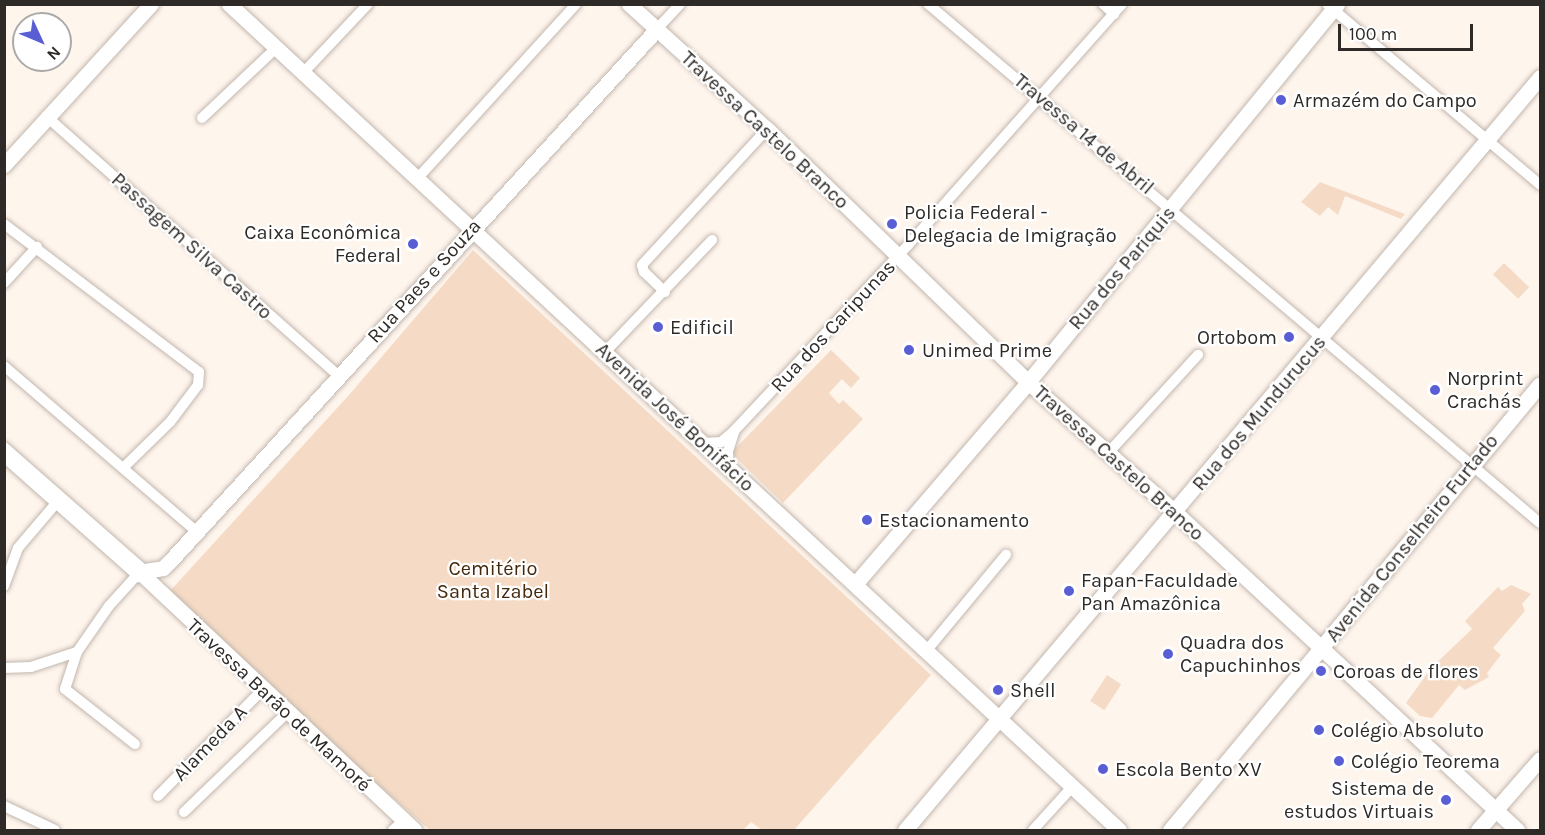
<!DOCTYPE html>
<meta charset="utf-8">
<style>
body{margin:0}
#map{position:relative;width:1545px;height:835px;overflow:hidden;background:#fef5ed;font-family:Karla,sans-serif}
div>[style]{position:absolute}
.green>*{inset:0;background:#f5dbc5;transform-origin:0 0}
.roads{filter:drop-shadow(0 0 2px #c2b7ae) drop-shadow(0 0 2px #c2b7ae)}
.street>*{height:10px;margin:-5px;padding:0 5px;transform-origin:5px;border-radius:5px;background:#fff}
.secondary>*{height:15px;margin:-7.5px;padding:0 7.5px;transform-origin:7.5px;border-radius:7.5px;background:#fff}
.dots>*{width:16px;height:16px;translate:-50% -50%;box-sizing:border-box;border:3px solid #fff;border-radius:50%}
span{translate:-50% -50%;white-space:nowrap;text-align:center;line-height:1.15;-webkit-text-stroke:4.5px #fff;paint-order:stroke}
.poi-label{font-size:20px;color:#2e2a27}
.left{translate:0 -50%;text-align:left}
.right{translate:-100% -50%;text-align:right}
.street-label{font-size:20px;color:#2e2a27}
.park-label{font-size:20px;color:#43280c}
.frame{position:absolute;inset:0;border:6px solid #2e2a27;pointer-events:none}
.north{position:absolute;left:12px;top:12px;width:60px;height:60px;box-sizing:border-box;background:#fff;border:2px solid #abaaa9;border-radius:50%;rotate:134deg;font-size:16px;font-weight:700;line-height:24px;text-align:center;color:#2e2a27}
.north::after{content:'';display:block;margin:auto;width:21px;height:27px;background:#5a5ed5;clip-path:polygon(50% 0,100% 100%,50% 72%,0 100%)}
.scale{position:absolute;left:1338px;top:24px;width:135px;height:27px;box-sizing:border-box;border:3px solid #2e2a27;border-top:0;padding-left:8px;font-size:18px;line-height:21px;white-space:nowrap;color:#2e2a27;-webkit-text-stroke:4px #fff;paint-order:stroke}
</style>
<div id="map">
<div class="green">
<div style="clip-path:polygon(1320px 182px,1405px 214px,1401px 219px,1345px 196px,1338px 215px,1328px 207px,1320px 216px,1301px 202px)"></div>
<div style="clip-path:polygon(473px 250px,931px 675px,794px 830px,762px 830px,751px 822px,743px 830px,430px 830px,266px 687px,169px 592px,349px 395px)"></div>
<div style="left:1504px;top:263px;width:35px;height:16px;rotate:44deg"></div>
<div style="clip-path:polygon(831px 350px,860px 378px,851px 388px,842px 379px,829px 393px,839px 404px,843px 400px,863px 419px,783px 503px,731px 453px)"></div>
<div style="clip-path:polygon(1511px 585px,1531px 594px,1522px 604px,1525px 611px,1493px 648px,1501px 655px,1487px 673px,1489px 677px,1465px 690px,1459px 685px,1432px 718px,1420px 716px,1406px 703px,1431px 668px,1472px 629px,1465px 621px,1498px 587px,1502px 591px)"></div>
<div style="left:1107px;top:675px;width:17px;height:31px;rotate:33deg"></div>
</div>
<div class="roads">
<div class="street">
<div style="left:928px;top:4px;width:802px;rotate:40.3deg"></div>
<div style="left:1103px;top:4px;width:15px;rotate:42deg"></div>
<div style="left:1328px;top:5px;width:278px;rotate:40.3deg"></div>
<div style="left:656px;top:30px;width:35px;rotate:-47deg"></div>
<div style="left:304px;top:72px;width:93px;rotate:-46.7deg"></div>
<div style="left:46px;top:116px;width:392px;rotate:41.6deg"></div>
<div style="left:202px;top:118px;width:103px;rotate:-43.4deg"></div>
<div style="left:417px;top:179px;width:236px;rotate:-47.7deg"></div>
<div style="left:4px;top:224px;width:245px;rotate:37.2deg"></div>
<div style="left:199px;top:372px;width:13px;rotate:94deg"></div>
<div style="left:198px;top:385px;width:46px;rotate:127.1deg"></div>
<div style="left:170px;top:422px;width:64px;rotate:135.6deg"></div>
<div style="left:4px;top:283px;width:49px;rotate:-47.5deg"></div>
<div style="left:665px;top:292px;width:29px;rotate:-136deg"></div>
<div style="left:644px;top:272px;width:7px;rotate:-106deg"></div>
<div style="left:642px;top:265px;width:185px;rotate:-47.4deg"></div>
<div style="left:605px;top:352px;width:155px;rotate:-46.3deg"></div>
<div style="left:4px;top:366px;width:252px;rotate:40.7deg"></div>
<div style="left:703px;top:443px;width:18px;rotate:-3deg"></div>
<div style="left:721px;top:442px;width:17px;rotate:-40deg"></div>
<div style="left:734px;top:431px;width:256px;rotate:-46.9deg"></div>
<div style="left:909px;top:244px;width:321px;rotate:-48.4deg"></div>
<div style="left:4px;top:447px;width:188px;rotate:41.3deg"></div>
<div style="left:145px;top:571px;width:7px;rotate:82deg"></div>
<div style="left:1109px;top:452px;width:132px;rotate:-47.5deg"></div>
<div style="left:4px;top:457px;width:181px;rotate:41.6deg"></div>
<div style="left:139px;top:577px;width:7px;rotate:8deg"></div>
<div style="left:729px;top:467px;width:16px;rotate:-94deg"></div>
<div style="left:728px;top:451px;width:20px;rotate:-72deg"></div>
<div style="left:4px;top:586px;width:40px;rotate:-69.8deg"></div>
<div style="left:18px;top:548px;width:62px;rotate:-49.6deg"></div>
<div style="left:927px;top:650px;width:124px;rotate:-50.3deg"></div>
<div style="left:77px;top:652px;width:39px;rotate:108deg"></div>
<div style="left:65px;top:689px;width:89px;rotate:38.2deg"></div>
<div style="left:4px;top:668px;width:27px;rotate:-2deg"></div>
<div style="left:31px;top:667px;width:48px;rotate:-18.1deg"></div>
<div style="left:77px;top:652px;width:56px;rotate:-55.2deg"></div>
<div style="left:109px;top:606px;width:42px;rotate:-47.9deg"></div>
<div style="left:158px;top:796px;width:148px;rotate:-45.5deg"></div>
<div style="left:4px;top:806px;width:56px;rotate:25.2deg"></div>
<div style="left:184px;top:812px;width:143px;rotate:-43.9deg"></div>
<div style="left:393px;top:830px;width:13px;rotate:-42deg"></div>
<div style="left:1033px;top:830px;width:58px;rotate:-47.8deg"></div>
</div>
<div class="secondary">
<div style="left:229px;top:4px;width:1214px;rotate:42.86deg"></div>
<div style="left:629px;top:4px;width:186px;rotate:42.2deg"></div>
<div style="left:767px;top:129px;width:363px;rotate:44.1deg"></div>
<div style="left:1028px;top:382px;width:196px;rotate:41.5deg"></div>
<div style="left:1175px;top:512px;width:467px;rotate:42.9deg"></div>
<div style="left:4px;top:165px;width:218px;rotate:-47.6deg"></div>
<div style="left:145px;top:571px;width:18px;rotate:-9deg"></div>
<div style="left:163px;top:568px;width:11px;rotate:-45deg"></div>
<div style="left:171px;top:560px;width:718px;rotate:-47.54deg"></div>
<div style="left:146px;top:578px;width:368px;rotate:43.2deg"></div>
<div style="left:856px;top:583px;width:265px;rotate:-49.4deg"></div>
<div style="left:1028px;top:382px;width:488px;rotate:-50.7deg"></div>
<div style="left:905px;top:830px;width:985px;rotate:-49.86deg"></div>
<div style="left:1170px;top:830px;width:579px;rotate:-50.32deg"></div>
<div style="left:1478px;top:830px;width:94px;rotate:-48.9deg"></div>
</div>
</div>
<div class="dots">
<div style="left:1281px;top:100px;background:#5a5ed5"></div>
<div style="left:892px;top:224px;background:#5a5ed5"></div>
<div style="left:413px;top:244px;background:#5a5ed5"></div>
<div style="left:658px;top:327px;background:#5a5ed5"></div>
<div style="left:1289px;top:337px;background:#5a5ed5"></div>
<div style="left:909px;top:350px;background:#5a5ed5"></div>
<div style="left:1435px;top:390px;background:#5a5ed5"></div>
<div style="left:867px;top:520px;background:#5a5ed5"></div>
<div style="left:1069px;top:591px;background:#5a5ed5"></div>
<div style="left:1168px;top:654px;background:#5a5ed5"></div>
<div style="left:1321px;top:671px;background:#5a5ed5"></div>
<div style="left:998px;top:690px;background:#5a5ed5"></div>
<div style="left:1319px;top:730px;background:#5a5ed5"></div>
<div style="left:1339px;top:761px;background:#5a5ed5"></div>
<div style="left:1103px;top:769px;background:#5a5ed5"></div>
<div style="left:1446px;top:800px;background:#5a5ed5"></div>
</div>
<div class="poi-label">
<span class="left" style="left:1293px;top:100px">Armazém do Campo</span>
<span class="left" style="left:904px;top:224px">Policia Federal -<br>Delegacia de Imigração</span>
<span class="right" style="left:401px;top:244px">Caixa Econômica<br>Federal</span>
<span class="left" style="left:670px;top:327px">Edificil</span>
<span class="right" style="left:1277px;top:337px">Ortobom</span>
<span class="left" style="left:922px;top:350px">Unimed Prime</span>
<span class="left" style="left:1447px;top:390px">Norprint<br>Crachás</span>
<span class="left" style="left:879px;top:520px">Estacionamento</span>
<span class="left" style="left:1081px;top:592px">Fapan-Faculdade<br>Pan Amazônica</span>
<span class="left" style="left:1180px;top:654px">Quadra dos<br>Capuchinhos</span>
<span class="left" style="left:1333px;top:671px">Coroas de flores</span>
<span class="left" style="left:1010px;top:690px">Shell</span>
<span class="left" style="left:1331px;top:730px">Colégio Absoluto</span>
<span class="left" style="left:1351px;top:761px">Colégio Teorema</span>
<span class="left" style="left:1115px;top:769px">Escola Bento XV</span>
<span class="right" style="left:1434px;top:800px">Sistema de<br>estudos Virtuais</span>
</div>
<div class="street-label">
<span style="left:765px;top:130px;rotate:43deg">Travessa Castelo Branco</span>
<span style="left:1084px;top:134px;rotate:40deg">Travessa 14 de Abril</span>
<span style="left:192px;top:246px;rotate:42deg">Passagem Silva Castro</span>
<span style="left:1122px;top:268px;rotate:-50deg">Rua dos Pariquis</span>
<span style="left:424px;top:281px;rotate:-48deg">Rua Paes e Souza</span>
<span style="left:833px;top:326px;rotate:-47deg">Rua dos Caripunas</span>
<span style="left:1259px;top:413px;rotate:-50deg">Rua dos Mundurucus</span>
<span style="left:675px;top:417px;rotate:43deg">Avenida José Bonifácio</span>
<span style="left:1119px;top:463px;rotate:42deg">Travessa Castelo Branco</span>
<span style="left:1412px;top:538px;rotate:-51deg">Avenida Conselheiro Furtado</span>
<span style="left:279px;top:705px;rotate:43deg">Travessa Barão de Mamoré</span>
<span style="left:210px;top:743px;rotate:-46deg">Alameda A</span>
</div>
<div class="park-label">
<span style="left:493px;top:580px">Cemitério<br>Santa Izabel</span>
</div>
<div class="frame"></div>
<div class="north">N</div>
<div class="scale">100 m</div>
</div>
